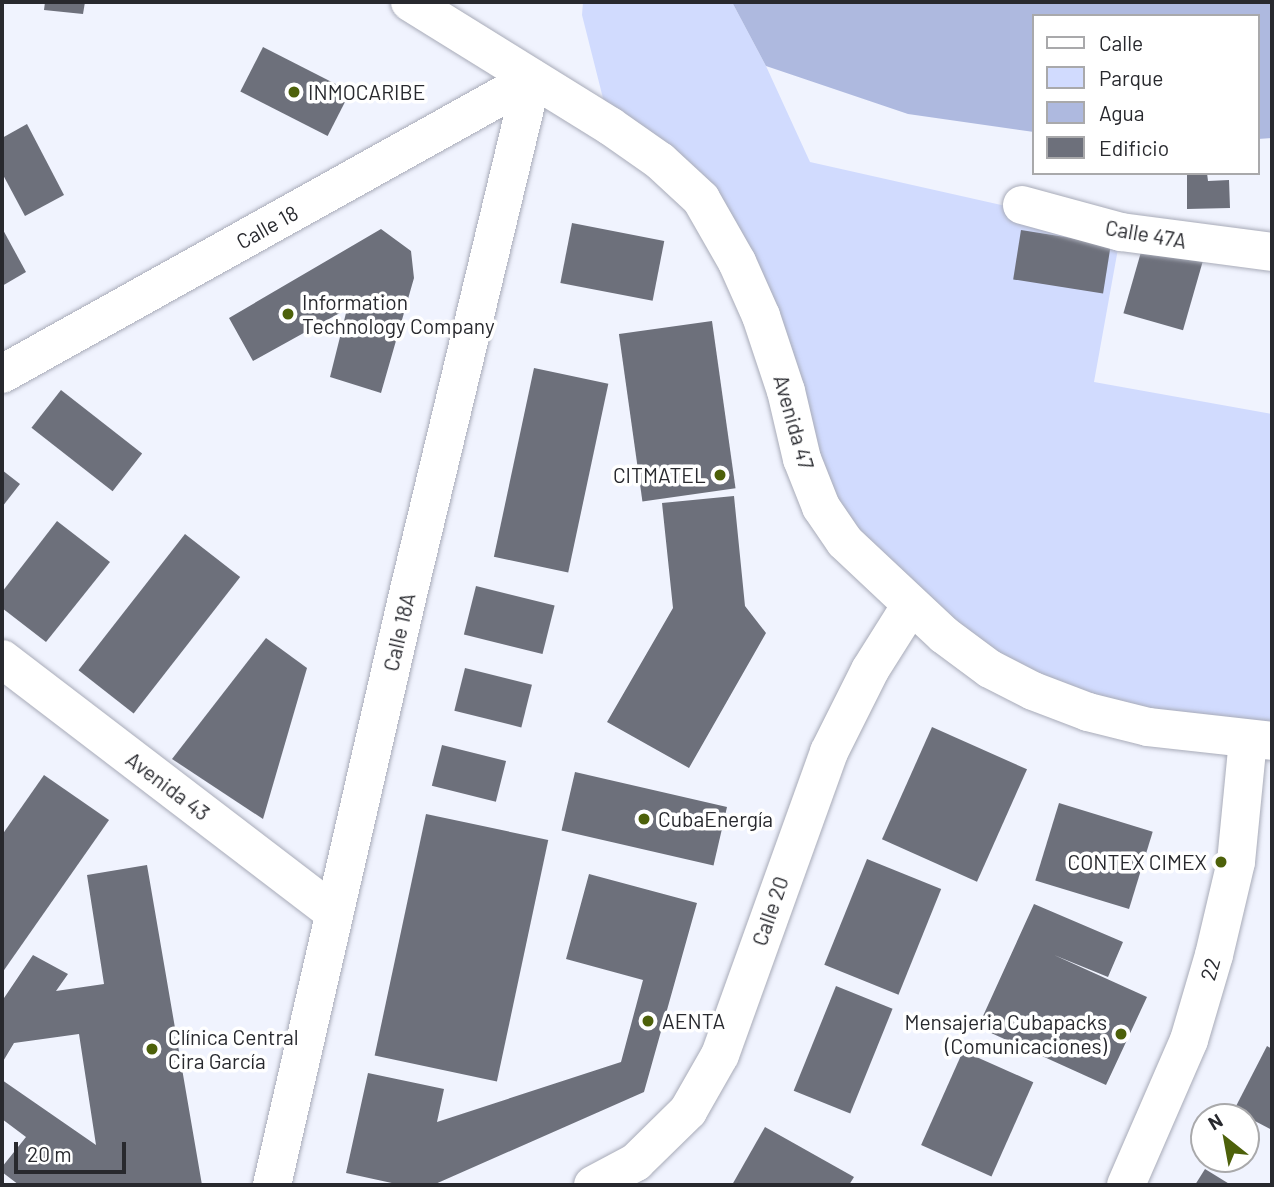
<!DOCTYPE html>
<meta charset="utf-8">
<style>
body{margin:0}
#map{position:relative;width:1274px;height:1187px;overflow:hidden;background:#f0f3fe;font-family:Barlow,sans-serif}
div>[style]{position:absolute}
.green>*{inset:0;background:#d1dbfe}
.water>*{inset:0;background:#aeb9df}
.building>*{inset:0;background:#6d707b;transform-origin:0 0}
.roads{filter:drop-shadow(0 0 2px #a8abb8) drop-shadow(0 0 2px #a8abb8)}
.minor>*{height:38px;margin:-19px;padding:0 19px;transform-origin:19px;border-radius:19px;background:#fff}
.dots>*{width:19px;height:19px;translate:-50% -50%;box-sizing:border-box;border:4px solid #fff;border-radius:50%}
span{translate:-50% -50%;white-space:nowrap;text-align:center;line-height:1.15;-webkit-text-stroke:7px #fff;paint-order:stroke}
.poi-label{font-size:21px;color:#28292e}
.left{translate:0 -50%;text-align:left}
.right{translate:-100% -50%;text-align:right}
.street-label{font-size:21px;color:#28292e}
.frame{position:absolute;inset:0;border:4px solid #28292e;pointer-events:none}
.legend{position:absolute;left:1032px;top:14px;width:228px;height:161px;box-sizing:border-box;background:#fff;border:2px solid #a9a9ab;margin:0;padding:9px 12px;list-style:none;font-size:21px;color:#28292e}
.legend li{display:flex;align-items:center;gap:14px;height:35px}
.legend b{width:35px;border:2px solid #a9a9ab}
.north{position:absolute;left:1190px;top:1103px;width:70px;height:70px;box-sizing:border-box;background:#fff;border:2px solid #a9a9ab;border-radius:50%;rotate:329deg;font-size:19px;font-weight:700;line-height:28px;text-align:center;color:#28292e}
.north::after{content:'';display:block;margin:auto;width:24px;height:32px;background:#4d610a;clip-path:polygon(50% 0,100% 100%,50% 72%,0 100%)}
.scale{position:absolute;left:14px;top:1142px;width:112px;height:32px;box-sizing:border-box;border:4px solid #28292e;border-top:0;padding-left:9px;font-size:21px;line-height:24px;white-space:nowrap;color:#28292e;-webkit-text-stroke:5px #fff;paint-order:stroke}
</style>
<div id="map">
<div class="green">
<div style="clip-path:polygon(583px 2px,732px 2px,766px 66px,810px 162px,1121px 232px,1094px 382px,1272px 414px,1272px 741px,1033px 691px,845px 542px,737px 262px,610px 126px,582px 15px)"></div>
</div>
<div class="water">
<div style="clip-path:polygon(732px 2px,1272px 2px,1272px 138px,1258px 139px,1258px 16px,1034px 16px,1034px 132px,908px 114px,766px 66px)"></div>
</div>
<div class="building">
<div style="clip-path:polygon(45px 2px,85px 2px,83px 14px,44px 10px)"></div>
<div style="left:263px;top:47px;width:98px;height:50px;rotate:27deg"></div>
<div style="clip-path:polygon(27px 124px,64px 195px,25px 216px,2px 173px,2px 138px)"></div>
<div style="clip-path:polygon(1187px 173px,1207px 173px,1208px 181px,1229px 180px,1230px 208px,1187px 209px)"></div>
<div style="left:572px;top:223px;width:94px;height:61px;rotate:11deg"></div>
<div style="clip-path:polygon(2px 228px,26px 272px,2px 286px)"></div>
<div style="clip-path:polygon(381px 229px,411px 251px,414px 278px,381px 393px,330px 377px,347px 309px,253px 361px,229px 318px)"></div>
<div style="left:1021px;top:230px;width:91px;height:50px;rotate:9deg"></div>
<div style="left:1143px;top:245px;width:62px;height:71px;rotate:16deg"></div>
<div style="left:712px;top:321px;width:169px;height:94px;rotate:82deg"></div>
<div style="left:534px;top:368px;width:76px;height:193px;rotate:12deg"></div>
<div style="left:61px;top:390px;width:103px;height:48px;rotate:38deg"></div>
<div style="clip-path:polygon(2px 470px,20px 484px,2px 507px)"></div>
<div style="clip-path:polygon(734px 496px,745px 606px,766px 633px,689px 768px,607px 722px,673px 608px,662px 503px)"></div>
<div style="clip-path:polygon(57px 521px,110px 562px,46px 642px,2px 608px,2px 592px)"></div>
<div style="left:185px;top:534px;width:70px;height:173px;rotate:38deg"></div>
<div style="left:476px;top:586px;width:81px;height:50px;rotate:14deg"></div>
<div style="clip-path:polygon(266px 638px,307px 668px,263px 819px,172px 759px)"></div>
<div style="left:465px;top:668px;width:69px;height:44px;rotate:14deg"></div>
<div style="left:932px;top:727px;width:104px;height:123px;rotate:24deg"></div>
<div style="left:442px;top:745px;width:66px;height:42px;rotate:14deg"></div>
<div style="left:575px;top:772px;width:156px;height:60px;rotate:13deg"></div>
<div style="clip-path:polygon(44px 775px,109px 820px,2px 973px,2px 835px)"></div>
<div style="left:1059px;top:803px;width:98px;height:81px;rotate:17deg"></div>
<div style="left:426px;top:814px;width:125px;height:247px;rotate:12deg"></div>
<div style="left:867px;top:859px;width:80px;height:114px;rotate:22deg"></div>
<div style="clip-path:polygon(147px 865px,202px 1185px,19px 1185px,2px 1172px,2px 1167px,26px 1137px,2px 1119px,2px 1080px,96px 1145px,79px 1034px,14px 1043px,2px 1063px,2px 1001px,33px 955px,68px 974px,56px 991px,104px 984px,87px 875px)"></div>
<div style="clip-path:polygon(589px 874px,697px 903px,644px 1092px,433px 1185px,401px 1185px,346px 1173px,368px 1073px,444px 1089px,437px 1122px,621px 1062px,643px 980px,566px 959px)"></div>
<div style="clip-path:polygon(1034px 904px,1123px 942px,1108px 977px,1054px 955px,1147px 997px,1106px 1085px,978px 1027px)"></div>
<div style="left:836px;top:986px;width:61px;height:113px;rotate:22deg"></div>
<div style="clip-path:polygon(1267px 1046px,1272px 1049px,1272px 1130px,1234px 1110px)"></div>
<div style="left:963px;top:1051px;width:77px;height:103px;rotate:24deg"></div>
<div style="clip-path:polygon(765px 1127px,854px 1177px,849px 1185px,732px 1185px)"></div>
<div style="clip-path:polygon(1205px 1169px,1231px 1185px,1195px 1185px)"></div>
</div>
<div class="roads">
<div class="minor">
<div style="left:410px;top:2px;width:235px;rotate:31.8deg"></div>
<div style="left:610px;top:126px;width:61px;rotate:35deg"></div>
<div style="left:660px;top:161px;width:56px;rotate:42.8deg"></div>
<div style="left:701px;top:199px;width:73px;rotate:60.3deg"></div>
<div style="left:737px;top:262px;width:59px;rotate:66deg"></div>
<div style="left:761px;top:316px;width:79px;rotate:71.6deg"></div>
<div style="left:786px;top:391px;width:70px;rotate:76.8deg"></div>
<div style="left:802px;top:459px;width:52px;rotate:68.4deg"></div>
<div style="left:821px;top:507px;width:42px;rotate:55.6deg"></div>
<div style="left:845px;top:542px;width:136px;rotate:43.2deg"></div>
<div style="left:944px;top:635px;width:57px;rotate:36.5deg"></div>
<div style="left:990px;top:669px;width:48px;rotate:27.1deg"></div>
<div style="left:1033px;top:691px;width:59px;rotate:20.9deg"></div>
<div style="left:1088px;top:712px;width:62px;rotate:14deg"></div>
<div style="left:1148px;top:727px;width:125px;rotate:6.4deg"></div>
<div style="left:1022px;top:205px;width:103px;rotate:15.3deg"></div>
<div style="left:1121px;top:232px;width:152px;rotate:7.5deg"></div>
<div style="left:2px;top:374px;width:607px;rotate:-29.1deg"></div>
<div style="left:2px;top:659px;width:418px;rotate:37.4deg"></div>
<div style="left:272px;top:1185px;width:606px;rotate:-77.04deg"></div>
<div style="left:408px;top:594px;width:530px;rotate:-76.46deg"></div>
<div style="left:593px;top:1185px;width:49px;rotate:-28.1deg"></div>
<div style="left:636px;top:1162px;width:73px;rotate:-44.4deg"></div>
<div style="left:688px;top:1111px;width:64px;rotate:-60.3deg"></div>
<div style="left:720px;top:1055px;width:322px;rotate:-70.2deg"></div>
<div style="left:829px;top:752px;width:92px;rotate:-63.4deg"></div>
<div style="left:870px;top:670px;width:77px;rotate:-57.8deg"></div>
<div style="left:1126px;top:1185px;width:158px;rotate:-66.5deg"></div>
<div style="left:1189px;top:1040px;width:89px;rotate:-73.6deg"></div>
<div style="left:1214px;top:955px;width:96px;rotate:-76.7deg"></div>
<div style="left:1236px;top:862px;width:123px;rotate:-84.4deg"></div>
</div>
</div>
<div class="dots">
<div style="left:294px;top:92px;background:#4d610a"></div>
<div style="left:288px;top:314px;background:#4d610a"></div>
<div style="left:720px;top:475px;background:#4d610a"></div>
<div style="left:644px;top:819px;background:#4d610a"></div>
<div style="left:1221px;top:862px;background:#4d610a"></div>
<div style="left:648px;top:1021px;background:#4d610a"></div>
<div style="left:1121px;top:1034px;background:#4d610a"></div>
<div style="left:152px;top:1049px;background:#4d610a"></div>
</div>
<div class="poi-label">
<span class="left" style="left:308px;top:92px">INMOCARIBE</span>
<span class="left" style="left:302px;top:314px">Information<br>Technology Company</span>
<span class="right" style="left:706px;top:475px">CITMATEL</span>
<span class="left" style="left:658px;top:819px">CubaEnergía</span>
<span class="right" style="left:1207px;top:862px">CONTEX CIMEX</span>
<span class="left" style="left:662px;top:1021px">AENTA</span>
<span class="right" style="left:1107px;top:1034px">Mensajeria Cubapacks<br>(Comunicaciones)</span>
<span class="left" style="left:168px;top:1049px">Clínica Central<br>Cira García</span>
</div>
<div class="street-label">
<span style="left:267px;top:227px;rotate:-29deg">Calle 18</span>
<span style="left:1146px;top:234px;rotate:10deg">Calle 47A</span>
<span style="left:794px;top:422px;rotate:74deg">Avenida 47</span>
<span style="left:399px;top:632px;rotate:-77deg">Calle 18A</span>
<span style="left:168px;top:786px;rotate:37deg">Avenida 43</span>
<span style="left:770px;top:911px;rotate:-71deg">Calle 20</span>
<span style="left:1210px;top:969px;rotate:-74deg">22</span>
</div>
<div class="frame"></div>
<ul class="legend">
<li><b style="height:9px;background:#fff"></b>Calle</li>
<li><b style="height:19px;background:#d1dbfe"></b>Parque</li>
<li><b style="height:19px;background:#aeb9df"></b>Agua</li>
<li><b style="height:19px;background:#6d707b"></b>Edificio</li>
</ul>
<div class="north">N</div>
<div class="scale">20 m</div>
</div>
